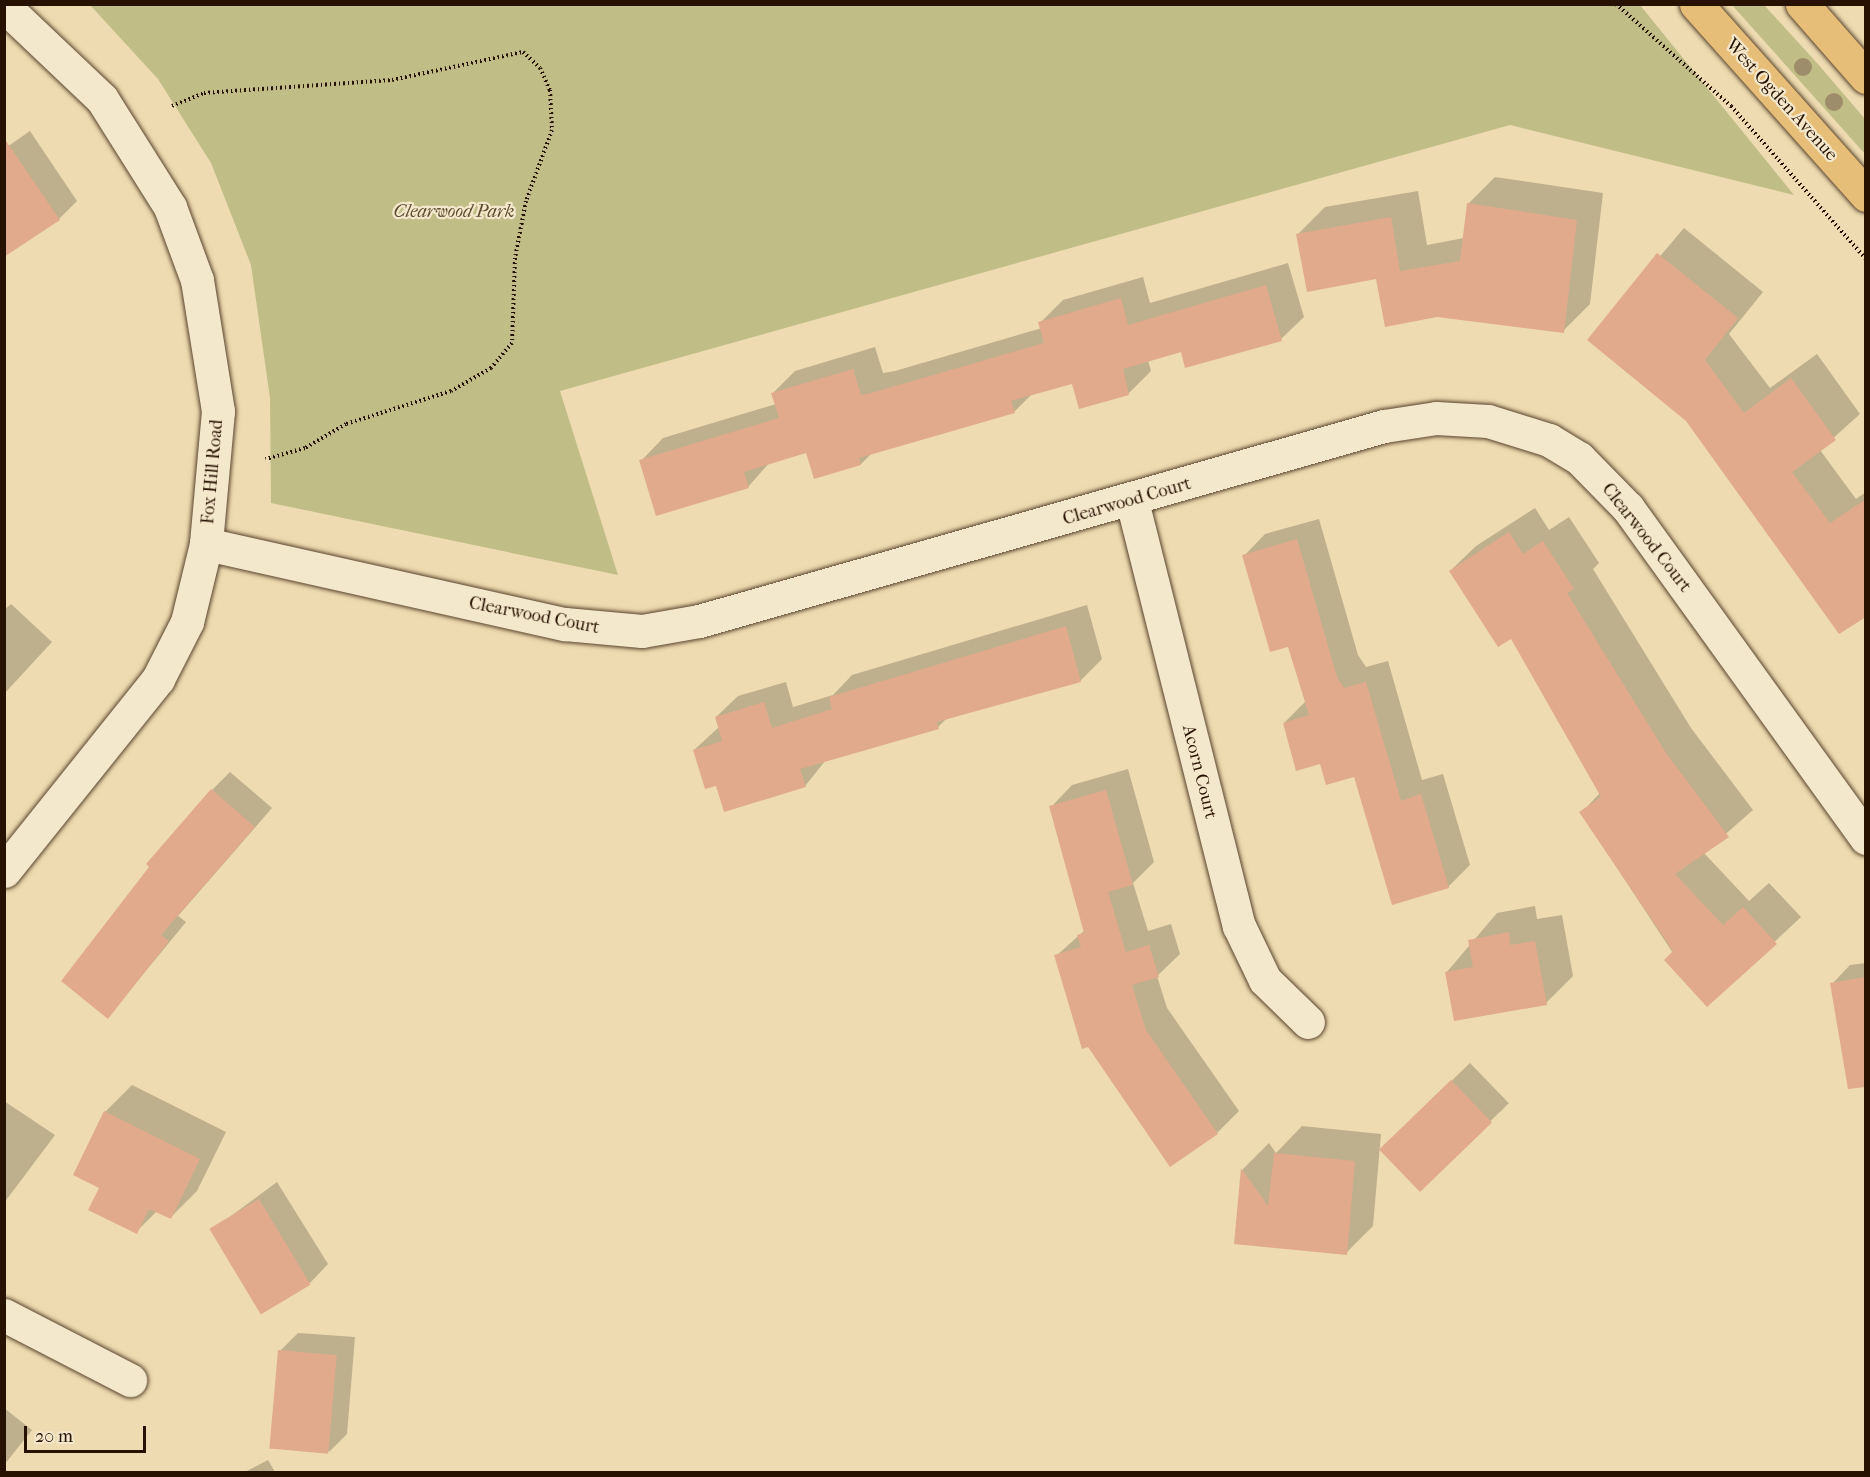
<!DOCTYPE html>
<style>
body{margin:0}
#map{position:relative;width:1870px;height:1477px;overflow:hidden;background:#eedbb1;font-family:"IM FELL French Canon",serif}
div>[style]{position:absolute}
.green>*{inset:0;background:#c0be86}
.shadow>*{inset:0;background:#0003;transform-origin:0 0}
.building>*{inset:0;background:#e2aa8d;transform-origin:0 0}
.path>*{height:4px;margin-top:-2px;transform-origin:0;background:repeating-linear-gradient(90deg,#271101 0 1.5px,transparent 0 4.5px)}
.roads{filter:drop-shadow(0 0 2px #59442d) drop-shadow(0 0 2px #59442d)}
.minor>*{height:33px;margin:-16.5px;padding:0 16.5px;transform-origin:16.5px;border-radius:16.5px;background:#f4e8cc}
.major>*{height:33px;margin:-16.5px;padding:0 16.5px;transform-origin:16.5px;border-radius:16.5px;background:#e7be78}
.trees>*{width:18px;height:18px;margin:-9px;border-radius:50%;background:#9e8d6a}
span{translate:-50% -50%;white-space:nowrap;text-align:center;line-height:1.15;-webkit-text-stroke:4.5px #f4e8cc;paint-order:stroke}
.street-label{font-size:18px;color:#271101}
.park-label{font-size:18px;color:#5d4e30;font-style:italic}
.frame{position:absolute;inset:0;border:6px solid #271101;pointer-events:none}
.scale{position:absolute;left:24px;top:1426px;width:122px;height:27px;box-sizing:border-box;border:3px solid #271101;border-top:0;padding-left:8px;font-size:18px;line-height:21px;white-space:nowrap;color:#271101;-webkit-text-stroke:4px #f4e8cc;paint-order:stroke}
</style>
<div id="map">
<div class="green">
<div style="clip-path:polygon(90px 5px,1640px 5px,1794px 195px,1510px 125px,560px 391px,618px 575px,271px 503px,270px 398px,251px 265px,211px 163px,158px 79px)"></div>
<div style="clip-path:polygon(1732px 5px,1764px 5px,1817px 63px,1865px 119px,1865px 154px)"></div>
</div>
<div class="shadow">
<div style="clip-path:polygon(30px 131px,77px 201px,59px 219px,4px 149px)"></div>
<div style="clip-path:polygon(1495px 177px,1603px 193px,1590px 304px,1563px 331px,1377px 278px,1298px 234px,1325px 207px,1418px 191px,1427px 245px,1464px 238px,1468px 204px)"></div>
<div style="clip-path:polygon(1684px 228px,1763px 292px,1729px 334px,1770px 388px,1817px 354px,1860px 414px,1820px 450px,1856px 499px,1866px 492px,1866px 615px,1687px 420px,1589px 340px)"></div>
<div style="clip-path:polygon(1288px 263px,1304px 317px,1281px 339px,1182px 351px,1148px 360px,1151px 371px,1129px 393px,1080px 407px,1073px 382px,1032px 394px,1014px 412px,872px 453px,861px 464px,815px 477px,807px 451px,770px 462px,748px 487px,641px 461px,663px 438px,776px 404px,773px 393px,795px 371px,875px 347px,883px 373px,895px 371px,1042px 328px,1040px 323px,1063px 300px,1143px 277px,1150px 303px)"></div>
<div style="clip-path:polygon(1535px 508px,1549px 530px,1569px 517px,1599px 563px,1593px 569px,1691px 728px,1753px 810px,1704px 853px,1749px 901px,1769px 883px,1801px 917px,1707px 1005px,1581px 813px,1600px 793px,1511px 637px,1450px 571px,1476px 546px)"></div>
<div style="clip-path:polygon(1319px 519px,1358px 655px,1366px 667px,1388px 661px,1422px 780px,1443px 774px,1470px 865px,1448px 887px,1355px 775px,1321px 762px,1284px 723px,1306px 701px,1289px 645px,1244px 556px,1265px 534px)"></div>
<div style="clip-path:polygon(11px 604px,52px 642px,4px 694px,4px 610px)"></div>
<div style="clip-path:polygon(1087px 605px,1102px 659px,1080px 681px,948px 717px,938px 727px,826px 760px,805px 786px,717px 784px,694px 750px,719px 727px,716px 717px,738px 696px,786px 682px,793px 707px,833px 695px,852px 675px)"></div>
<div style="clip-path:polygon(1128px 769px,1154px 862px,1133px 883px,1148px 931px,1171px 924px,1180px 954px,1157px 976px,1167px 1008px,1239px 1111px,1217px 1133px,1056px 956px,1085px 930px,1051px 807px,1072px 785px)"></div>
<div style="clip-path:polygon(230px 772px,272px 808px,178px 916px,186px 922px,108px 1017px,212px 790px)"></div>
<div style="clip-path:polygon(1535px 906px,1537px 919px,1562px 915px,1573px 976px,1546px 1003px,1446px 973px,1497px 913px)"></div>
<div style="clip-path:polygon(1866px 963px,1866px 1035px,1832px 984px,1850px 965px)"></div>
<div style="left:1470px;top:1063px;width:56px;height:124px;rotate:46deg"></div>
<div style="clip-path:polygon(132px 1085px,226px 1132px,197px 1191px,170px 1218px,157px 1211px,136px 1232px,101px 1187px,105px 1112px)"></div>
<div style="clip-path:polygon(4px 1101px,55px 1135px,4px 1203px)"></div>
<div style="clip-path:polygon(1302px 1126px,1381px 1134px,1373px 1226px,1346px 1253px,1235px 1243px,1243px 1169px,1269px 1143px,1276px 1153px)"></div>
<div style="clip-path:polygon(277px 1182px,328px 1264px,310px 1283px,212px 1230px)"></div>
<div style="clip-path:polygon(298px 1333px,355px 1337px,347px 1434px,329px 1452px,280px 1351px)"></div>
<div style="clip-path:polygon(4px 1408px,32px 1430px,4px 1465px)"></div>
<div style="clip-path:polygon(268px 1460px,275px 1472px,245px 1472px)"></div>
</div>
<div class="building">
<div style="clip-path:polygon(4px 138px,60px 220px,4px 257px)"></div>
<div style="clip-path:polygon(1467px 203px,1577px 220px,1564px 333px,1437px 317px,1385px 327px,1376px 279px,1307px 292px,1296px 234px,1391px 217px,1400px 271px,1460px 261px)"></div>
<div style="clip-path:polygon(1657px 253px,1738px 318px,1705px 360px,1744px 413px,1791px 378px,1836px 440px,1792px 472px,1830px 523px,1866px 499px,1866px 617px,1839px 634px,1686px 421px,1587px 340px)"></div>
<div style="clip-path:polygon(1266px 285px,1282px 341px,1185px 368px,1181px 352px,1123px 369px,1129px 395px,1079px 409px,1072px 384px,1011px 401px,1015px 413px,859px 458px,861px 465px,814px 479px,806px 453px,744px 472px,749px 488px,656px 516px,639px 460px,779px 418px,771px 393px,853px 369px,861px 395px,871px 393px,1044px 343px,1038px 322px,1121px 298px,1128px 325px)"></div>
<div style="clip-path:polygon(1509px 532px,1523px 554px,1543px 541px,1574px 589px,1567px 593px,1666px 753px,1729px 837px,1675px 874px,1723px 925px,1743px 907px,1777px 944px,1707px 1007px,1664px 960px,1673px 951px,1579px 812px,1601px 797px,1511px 639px,1498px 647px,1449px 571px)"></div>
<div style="clip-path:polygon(1297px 539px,1337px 677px,1344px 688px,1366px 682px,1401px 801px,1421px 794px,1449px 888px,1392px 905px,1354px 777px,1326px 785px,1320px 764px,1296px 771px,1283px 723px,1309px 715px,1288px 647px,1270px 652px,1242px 555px)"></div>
<div style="clip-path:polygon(1066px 626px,1081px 682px,937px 722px,939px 729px,800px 769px,806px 787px,724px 812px,716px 786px,705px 789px,693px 750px,722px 741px,715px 717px,764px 702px,772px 728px,832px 709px,829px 697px)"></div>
<div style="clip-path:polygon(211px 789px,255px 827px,161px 935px,169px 941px,108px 1019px,61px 981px,149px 867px,146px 864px)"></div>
<div style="clip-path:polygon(1106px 790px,1133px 885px,1108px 892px,1126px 952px,1149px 945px,1159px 977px,1132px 985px,1146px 1030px,1218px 1134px,1170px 1167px,1088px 1047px,1082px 1049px,1054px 955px,1081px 947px,1077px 935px,1084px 933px,1049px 806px)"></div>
<div style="clip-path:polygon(1509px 932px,1510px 945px,1535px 941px,1547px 1005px,1454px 1021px,1445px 972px,1473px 967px,1468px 940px)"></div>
<div style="clip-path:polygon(1866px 977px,1866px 1087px,1848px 1089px,1830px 983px)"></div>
<div style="left:1451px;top:1080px;width:59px;height:100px;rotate:46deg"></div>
<div style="clip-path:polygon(104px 1111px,200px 1159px,171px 1219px,149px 1209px,137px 1234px,88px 1210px,99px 1188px,73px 1175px)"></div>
<div style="clip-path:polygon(1274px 1153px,1355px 1161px,1347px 1255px,1234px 1244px,1241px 1168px,1268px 1206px)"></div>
<div style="left:259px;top:1199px;width:100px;height:58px;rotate:59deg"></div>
<div style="left:278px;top:1350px;width:59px;height:99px;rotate:5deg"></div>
</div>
<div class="path">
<div style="left:1616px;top:4px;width:154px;rotate:41.6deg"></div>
<div style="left:1731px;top:106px;width:204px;rotate:48.6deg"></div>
<div style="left:172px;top:106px;width:35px;rotate:-22deg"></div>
<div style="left:204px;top:93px;width:188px;rotate:-4deg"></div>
<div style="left:392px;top:80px;width:134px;rotate:-12.1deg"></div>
<div style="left:523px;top:52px;width:23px;rotate:43deg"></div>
<div style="left:540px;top:68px;width:24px;rotate:66deg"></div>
<div style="left:550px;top:90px;width:40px;rotate:87.1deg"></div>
<div style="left:552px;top:130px;width:76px;rotate:110.1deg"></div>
<div style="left:526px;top:201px;width:58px;rotate:100.9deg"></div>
<div style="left:515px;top:258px;width:85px;rotate:92deg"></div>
<div style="left:512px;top:343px;width:33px;rotate:130deg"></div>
<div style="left:491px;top:368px;width:46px;rotate:150.1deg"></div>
<div style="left:451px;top:391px;width:110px;rotate:162.6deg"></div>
<div style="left:346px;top:424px;width:48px;rotate:149.7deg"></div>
<div style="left:305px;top:448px;width:41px;rotate:164.2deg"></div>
</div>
<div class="roads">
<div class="minor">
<div style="left:4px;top:6px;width:135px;rotate:43.5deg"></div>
<div style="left:102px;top:99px;width:128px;rotate:57.8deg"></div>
<div style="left:170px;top:207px;width:78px;rotate:69.7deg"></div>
<div style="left:197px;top:280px;width:133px;rotate:80.9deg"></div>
<div style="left:218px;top:411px;width:134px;rotate:95.2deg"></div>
<div style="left:206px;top:544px;width:80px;rotate:103.7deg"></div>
<div style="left:187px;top:622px;width:64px;rotate:117deg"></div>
<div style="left:158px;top:679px;width:246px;rotate:128.7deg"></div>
<div style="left:1132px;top:501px;width:438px;rotate:75.9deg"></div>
<div style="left:1239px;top:926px;width:60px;rotate:64.3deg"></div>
<div style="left:1265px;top:980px;width:60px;rotate:44.3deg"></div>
<div style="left:206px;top:544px;width:368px;rotate:12.6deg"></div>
<div style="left:565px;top:624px;width:77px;rotate:5.2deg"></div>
<div style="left:642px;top:631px;width:58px;rotate:-10deg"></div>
<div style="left:699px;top:621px;width:712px;rotate:-15.89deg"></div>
<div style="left:1384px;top:426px;width:53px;rotate:-8.7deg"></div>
<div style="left:1436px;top:418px;width:52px;rotate:3.3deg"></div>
<div style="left:1488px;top:421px;width:64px;rotate:17.3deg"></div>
<div style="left:1549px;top:440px;width:35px;rotate:31deg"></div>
<div style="left:1579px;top:458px;width:70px;rotate:45.6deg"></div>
<div style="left:1628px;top:508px;width:407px;rotate:54.2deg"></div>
<div style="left:4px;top:1315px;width:142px;rotate:27.3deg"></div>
</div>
<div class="major">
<div style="left:1696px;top:4px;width:256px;rotate:48.3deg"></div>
<div style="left:1802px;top:4px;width:97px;rotate:48.8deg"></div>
</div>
</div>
<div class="trees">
<div style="left:1803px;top:67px"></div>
<div style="left:1834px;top:102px"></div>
</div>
<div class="street-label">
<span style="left:1781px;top:100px;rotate:48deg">West Ogden Avenue</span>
<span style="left:213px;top:472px;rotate:-85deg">Fox Hill Road</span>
<span style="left:1127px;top:502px;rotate:-16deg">Clearwood Court</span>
<span style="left:1646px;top:538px;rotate:52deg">Clearwood Court</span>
<span style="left:534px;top:616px;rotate:11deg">Clearwood Court</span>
<span style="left:1199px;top:772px;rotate:76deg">Acorn Court</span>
</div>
<div class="park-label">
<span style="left:454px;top:212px">Clearwood Park</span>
</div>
<div class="frame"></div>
<div class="scale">20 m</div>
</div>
